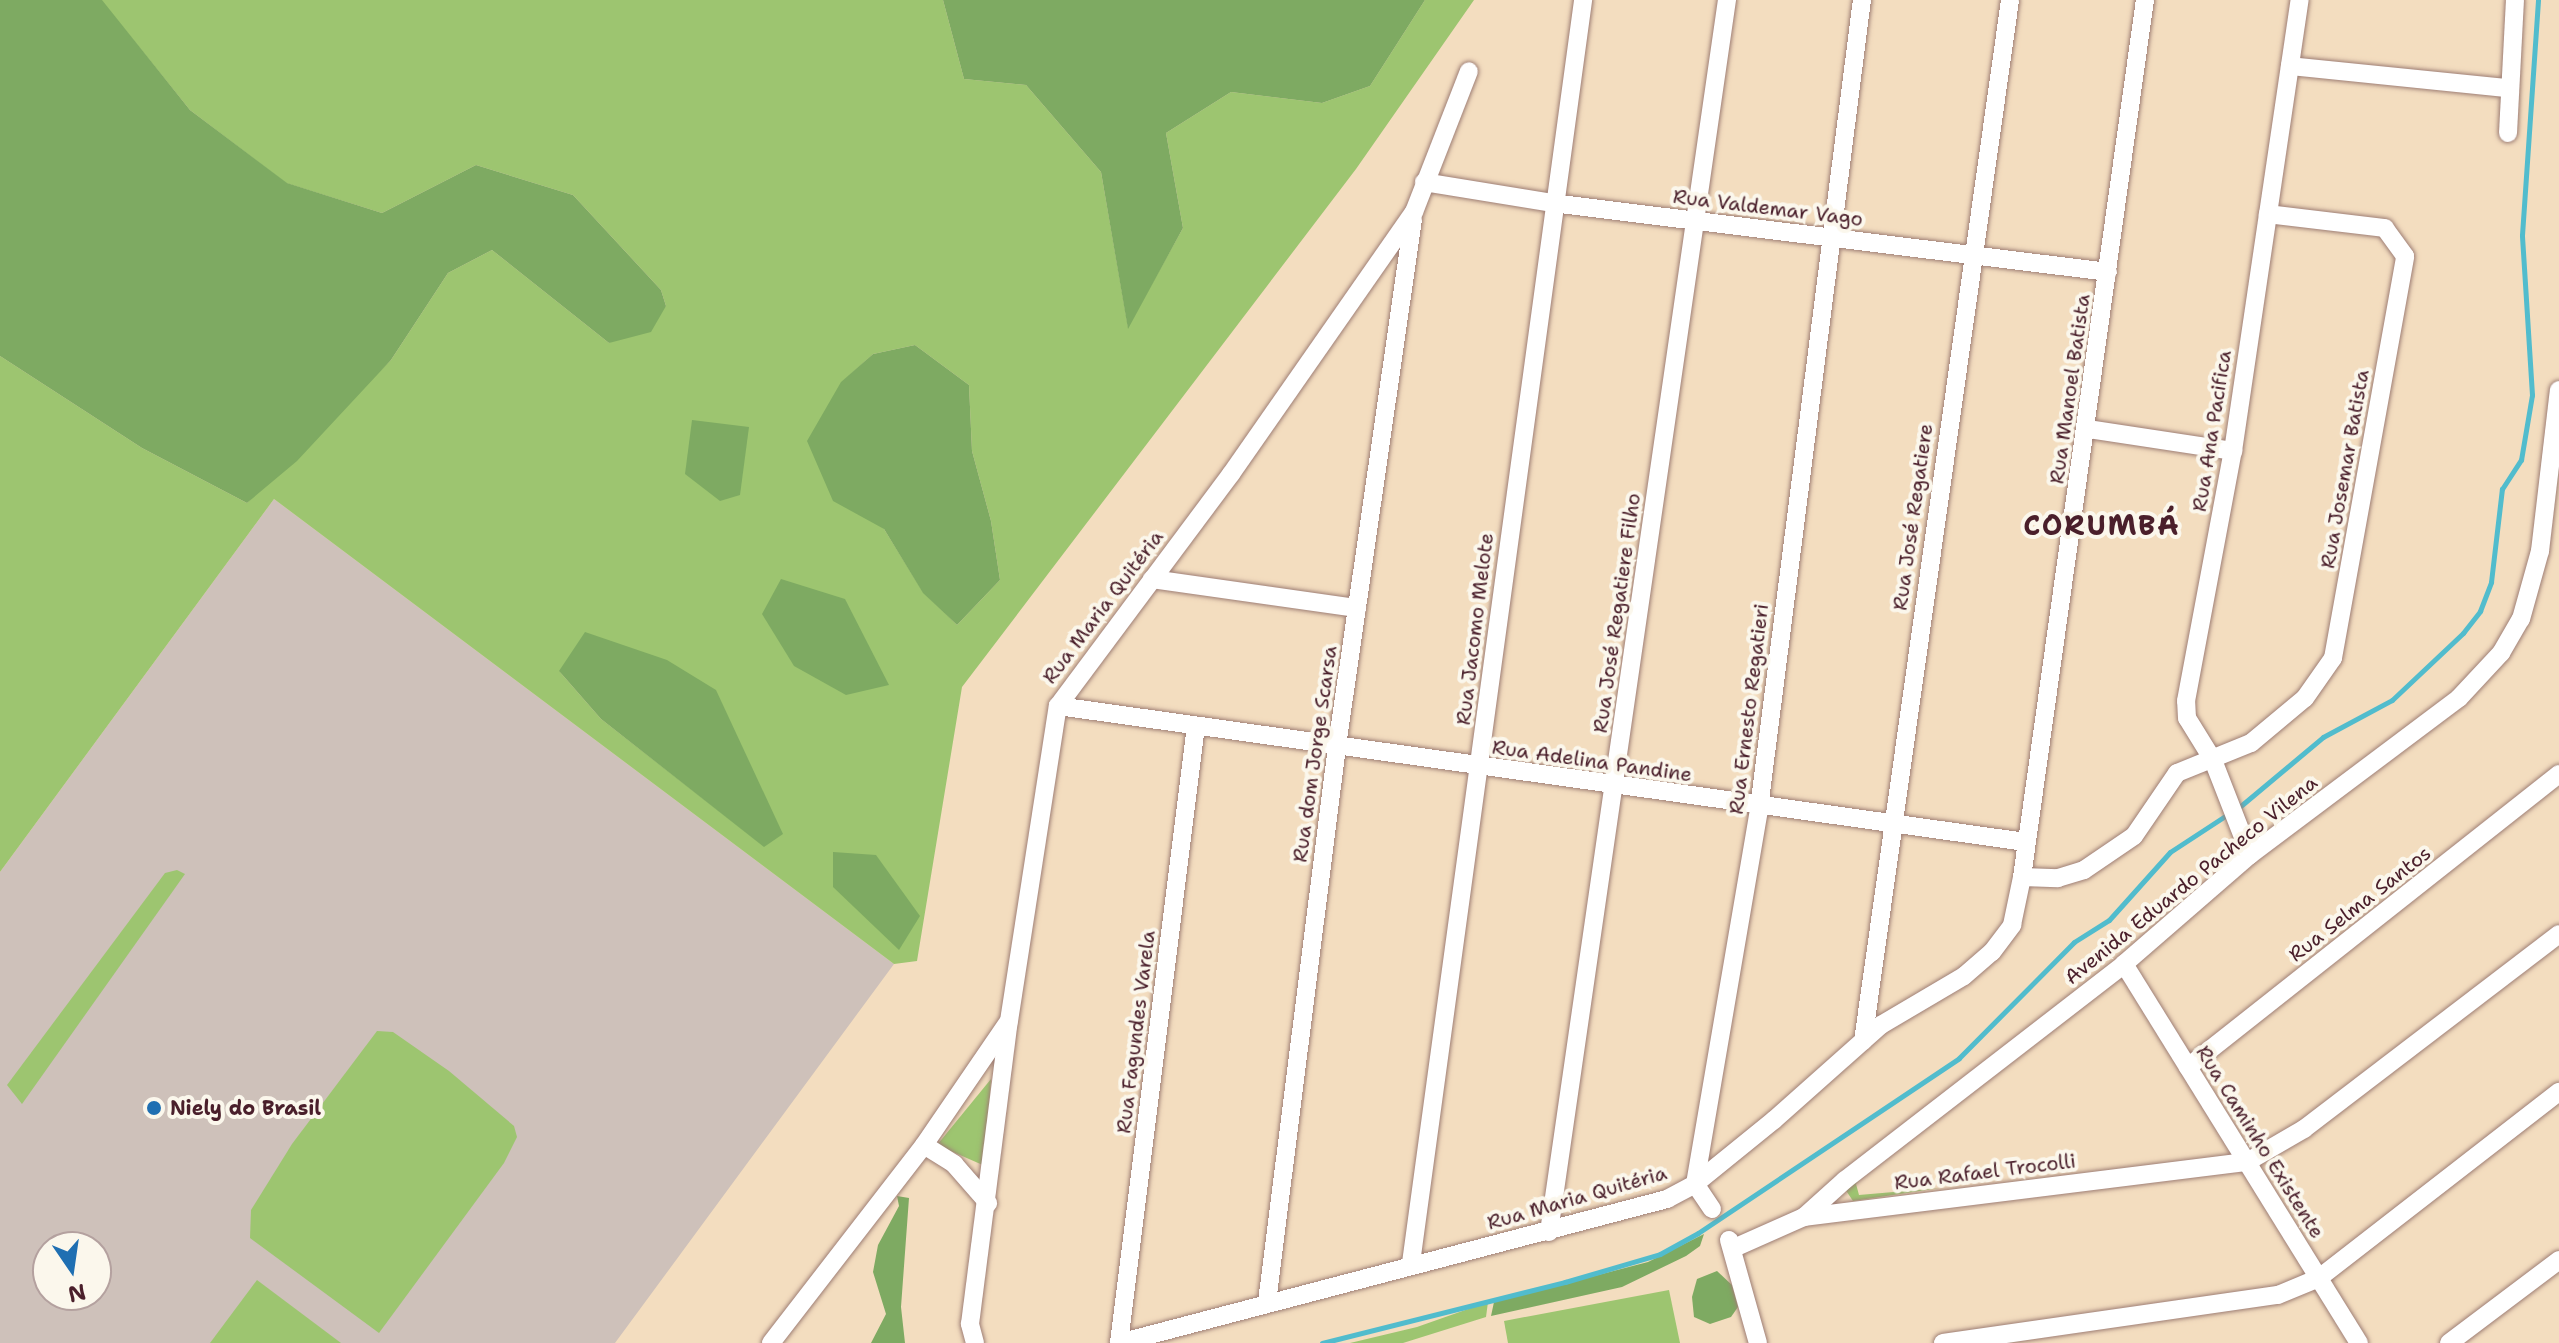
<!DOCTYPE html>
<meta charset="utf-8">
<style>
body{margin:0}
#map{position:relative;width:2559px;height:1343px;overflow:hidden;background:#f3ddbf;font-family:"Shantell Sans",sans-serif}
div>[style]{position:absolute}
.industrial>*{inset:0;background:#cec1ba}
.green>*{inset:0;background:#9dc570}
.forest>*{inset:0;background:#7eaa62}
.stream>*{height:5px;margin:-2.5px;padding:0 2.5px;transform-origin:2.5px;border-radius:2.5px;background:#51bccd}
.roads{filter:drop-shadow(0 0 2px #9e7e75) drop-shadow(0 0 2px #9e7e75)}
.minor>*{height:18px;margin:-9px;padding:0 9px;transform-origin:9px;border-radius:9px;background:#fff}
.dots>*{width:22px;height:22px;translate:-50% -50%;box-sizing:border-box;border:4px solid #fbf7ec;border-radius:50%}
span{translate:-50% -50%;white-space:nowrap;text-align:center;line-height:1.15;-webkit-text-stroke:8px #fbf7ec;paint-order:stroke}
.street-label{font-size:20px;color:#4a1f2b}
.poi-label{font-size:20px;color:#4a1f2b;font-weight:700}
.left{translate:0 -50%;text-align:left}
.district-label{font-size:28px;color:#4a1f2b;font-weight:700;letter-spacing:2px}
.north{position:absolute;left:32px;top:1231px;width:80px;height:80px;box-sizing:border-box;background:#fbf7ec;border:2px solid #b4a19f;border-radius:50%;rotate:167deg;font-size:22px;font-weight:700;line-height:32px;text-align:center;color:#4a1f2b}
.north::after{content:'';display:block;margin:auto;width:28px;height:36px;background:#1f6fb2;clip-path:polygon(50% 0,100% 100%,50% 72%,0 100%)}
</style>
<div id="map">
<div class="industrial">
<div style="clip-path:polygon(evenodd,274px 499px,894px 964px,615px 1343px,0 1343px,0 872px,274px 499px,48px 1247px,96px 1247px,96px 1295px,48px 1295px,48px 1247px)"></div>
</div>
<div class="green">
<div style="clip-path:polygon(evenodd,101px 0,943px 0,964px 79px,1026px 85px,1101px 172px,1128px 327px,1183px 228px,1166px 133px,1231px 92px,1322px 103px,1370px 86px,1425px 0,1474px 0,1356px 169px,962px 687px,917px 961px,894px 964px,274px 499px,0 872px,0 356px,142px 448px,247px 503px,391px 360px,448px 273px,492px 250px,609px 343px,666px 306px,661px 290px,573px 195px,476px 165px,382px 213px,286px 183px,190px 110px,101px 0,915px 345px,969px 385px,972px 451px,991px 521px,1000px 580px,957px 625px,923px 592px,884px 529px,841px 383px,873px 354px,915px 345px,101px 0,559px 671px,764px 846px,601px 719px,559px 671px)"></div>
<div style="clip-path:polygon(177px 870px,185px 874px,22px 1104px,7px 1085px,165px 873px)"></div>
<div style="clip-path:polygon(377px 1031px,393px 1032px,449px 1071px,514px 1126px,517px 1137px,504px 1163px,379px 1333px,250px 1238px,251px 1210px,292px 1144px)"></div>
<div style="clip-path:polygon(991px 1079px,985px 1166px,937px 1145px)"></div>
<div style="clip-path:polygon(1862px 1176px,1856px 1184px,1859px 1195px,1940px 1188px,1853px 1201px,1845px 1189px)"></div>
<div style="clip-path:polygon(257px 1280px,341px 1343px,210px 1343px)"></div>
<div style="clip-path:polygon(1669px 1290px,1680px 1343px,1508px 1343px,1504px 1321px)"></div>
<div style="clip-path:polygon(1488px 1302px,1486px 1317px,1403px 1343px,1350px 1343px,1417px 1327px)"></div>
</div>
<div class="forest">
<div style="clip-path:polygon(0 0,102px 0,190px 110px,287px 183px,382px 213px,476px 165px,573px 195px,661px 290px,666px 306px,651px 332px,609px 343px,492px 250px,448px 273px,391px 360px,297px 461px,247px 503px,142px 448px,0 356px)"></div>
<div style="clip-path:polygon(943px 0,1425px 0,1370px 86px,1322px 103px,1231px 92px,1166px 133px,1183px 228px,1128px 329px,1101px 172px,1026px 85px,964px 79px)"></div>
<div style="clip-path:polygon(915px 345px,969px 385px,972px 451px,991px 521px,1000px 580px,957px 625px,923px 593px,884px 529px,833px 501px,807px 441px,841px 382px,873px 354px)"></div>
<div style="clip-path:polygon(692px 420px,749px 427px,740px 495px,720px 501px,685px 474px)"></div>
<div style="clip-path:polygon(781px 579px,845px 599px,889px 685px,846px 695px,794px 666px,762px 614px)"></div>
<div style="clip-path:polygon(585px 632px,667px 660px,716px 690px,783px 834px,764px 847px,601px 719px,559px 671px)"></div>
<div style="clip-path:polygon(833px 852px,876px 855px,920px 916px,899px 950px,833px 887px)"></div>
<div style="clip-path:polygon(897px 1196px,909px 1198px,901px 1307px,905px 1343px,871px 1343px,886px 1314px,873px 1272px,878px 1245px,899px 1206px)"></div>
<div style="clip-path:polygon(1704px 1234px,1700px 1246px,1686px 1256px,1622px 1287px,1491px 1316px,1494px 1302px,1648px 1262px)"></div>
<div style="clip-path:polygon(1717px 1271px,1732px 1285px,1738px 1307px,1731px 1317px,1710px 1324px,1694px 1317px,1692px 1297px,1697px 1279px)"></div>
</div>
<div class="stream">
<div style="left:2237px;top:809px;width:112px;rotate:-39.9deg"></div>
<div style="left:2323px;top:737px;width:78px;rotate:-28.2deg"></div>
<div style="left:2392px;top:700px;width:98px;rotate:-43.3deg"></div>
<div style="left:2463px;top:633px;width:28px;rotate:-52deg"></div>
<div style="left:2480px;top:611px;width:31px;rotate:-69deg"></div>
<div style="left:2491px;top:582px;width:94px;rotate:-83.3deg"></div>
<div style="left:2502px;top:489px;width:35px;rotate:-57deg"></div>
<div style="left:2521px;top:460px;width:66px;rotate:-80.4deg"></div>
<div style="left:2532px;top:395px;width:160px;rotate:-93.6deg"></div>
<div style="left:2522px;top:235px;width:236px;rotate:-86.1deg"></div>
<div style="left:1322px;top:1343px;width:251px;rotate:-14.1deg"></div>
<div style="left:1565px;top:1282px;width:99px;rotate:-16.4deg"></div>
<div style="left:1660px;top:1254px;width:43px;rotate:-28.9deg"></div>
<div style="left:1698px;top:1233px;width:314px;rotate:-33.8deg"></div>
<div style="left:1959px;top:1058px;width:163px;rotate:-45.2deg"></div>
<div style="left:2074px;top:942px;width:41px;rotate:-32.2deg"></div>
<div style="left:2109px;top:920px;width:91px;rotate:-48.1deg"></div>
<div style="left:2170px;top:852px;width:69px;rotate:-33.2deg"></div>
</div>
<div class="roads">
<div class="minor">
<div style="left:2290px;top:66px;width:218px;rotate:5.8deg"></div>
<div style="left:2508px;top:133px;width:133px;rotate:-87deg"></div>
<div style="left:1424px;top:182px;width:130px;rotate:9.3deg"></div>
<div style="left:1552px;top:203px;width:560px;rotate:7.07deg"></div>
<div style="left:2088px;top:429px;width:147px;rotate:8.6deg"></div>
<div style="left:1152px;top:579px;width:207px;rotate:8.1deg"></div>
<div style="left:1058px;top:706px;width:978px;rotate:8deg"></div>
<div style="left:2250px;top:855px;width:102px;rotate:-111.3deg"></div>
<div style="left:2213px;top:760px;width:49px;rotate:-121.8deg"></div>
<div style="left:2187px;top:718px;width:17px;rotate:-93deg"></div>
<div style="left:2186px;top:701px;width:254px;rotate:-79.4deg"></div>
<div style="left:2233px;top:451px;width:456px;rotate:-81.6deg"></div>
<div style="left:2022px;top:877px;width:36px;rotate:2deg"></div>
<div style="left:2058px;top:878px;width:27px;rotate:-17deg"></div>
<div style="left:2084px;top:870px;width:60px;rotate:-34.2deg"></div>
<div style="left:2134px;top:836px;width:76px;rotate:-55.7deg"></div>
<div style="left:2177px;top:773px;width:80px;rotate:-22.1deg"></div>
<div style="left:2251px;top:743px;width:70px;rotate:-39.8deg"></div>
<div style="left:2305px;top:698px;width:49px;rotate:-55deg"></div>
<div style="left:2333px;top:658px;width:408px;rotate:-79.8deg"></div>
<div style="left:2405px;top:256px;width:34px;rotate:-126deg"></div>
<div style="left:2385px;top:228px;width:118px;rotate:-173.2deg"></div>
<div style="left:2124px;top:964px;width:446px;rotate:58.2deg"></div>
<div style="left:1863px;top:1041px;width:1051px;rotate:-81.96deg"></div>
<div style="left:2188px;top:1067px;width:473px;rotate:-38.3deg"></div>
<div style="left:924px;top:1145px;width:36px;rotate:32deg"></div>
<div style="left:954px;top:1164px;width:52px;rotate:48.9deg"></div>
<div style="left:1712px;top:1209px;width:30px;rotate:-124deg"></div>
<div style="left:1695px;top:1184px;width:381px;rotate:-80.3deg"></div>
<div style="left:1759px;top:808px;width:815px;rotate:-82.74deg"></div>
<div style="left:1804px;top:1217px;width:55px;rotate:-42.1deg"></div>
<div style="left:1845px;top:1180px;width:353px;rotate:-37.7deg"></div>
<div style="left:2124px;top:964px;width:167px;rotate:-40.9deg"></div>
<div style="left:2250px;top:855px;width:261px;rotate:-36.9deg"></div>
<div style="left:2459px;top:698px;width:62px;rotate:-47deg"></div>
<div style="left:2501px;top:653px;width:39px;rotate:-60deg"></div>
<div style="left:2521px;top:619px;width:71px;rotate:-74.4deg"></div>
<div style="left:2540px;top:551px;width:162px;rotate:-83.3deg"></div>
<div style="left:1549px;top:1232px;width:1245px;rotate:-81.78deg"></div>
<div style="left:1729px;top:1240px;width:107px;rotate:74.3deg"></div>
<div style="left:1734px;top:1248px;width:77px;rotate:-23.9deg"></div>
<div style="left:1804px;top:1217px;width:446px;rotate:-7.1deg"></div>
<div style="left:2247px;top:1162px;width:66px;rotate:-30.1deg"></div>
<div style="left:2304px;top:1129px;width:321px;rotate:-37.4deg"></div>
<div style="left:1411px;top:1263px;width:1275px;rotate:-82.24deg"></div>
<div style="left:1267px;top:1302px;width:560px;rotate:-82.82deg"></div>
<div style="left:1337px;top:746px;width:532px;rotate:-81.79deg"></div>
<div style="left:771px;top:1343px;width:250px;rotate:-52.3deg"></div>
<div style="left:924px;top:1145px;width:147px;rotate:-55.6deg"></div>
<div style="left:975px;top:1343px;width:20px;rotate:-105deg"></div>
<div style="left:970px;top:1324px;width:305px;rotate:-82.7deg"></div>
<div style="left:1009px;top:1021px;width:319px;rotate:-81.2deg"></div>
<div style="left:1058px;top:706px;width:289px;rotate:-53.3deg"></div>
<div style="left:1231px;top:474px;width:320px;rotate:-55.1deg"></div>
<div style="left:1414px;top:212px;width:151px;rotate:-68.7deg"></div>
<div style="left:1119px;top:1343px;width:567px;rotate:-14.72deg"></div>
<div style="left:1667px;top:1199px;width:32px;rotate:-28deg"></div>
<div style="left:1695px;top:1184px;width:102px;rotate:-39deg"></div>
<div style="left:1774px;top:1120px;width:143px;rotate:-41.6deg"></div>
<div style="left:1881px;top:1025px;width:96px;rotate:-30.6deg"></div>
<div style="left:1964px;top:976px;width:37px;rotate:-41deg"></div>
<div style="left:1992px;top:952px;width:34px;rotate:-53deg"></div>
<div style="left:2012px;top:925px;width:49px;rotate:-78.2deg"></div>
<div style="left:2022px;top:877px;width:886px;rotate:-82.02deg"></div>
<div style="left:1119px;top:1343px;width:622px;rotate:-82.89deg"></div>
<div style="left:1943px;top:1343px;width:338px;rotate:-8.2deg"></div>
<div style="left:2278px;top:1295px;width:44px;rotate:-22.5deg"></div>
<div style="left:2319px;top:1278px;width:304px;rotate:-37.8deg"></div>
<div style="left:2449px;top:1343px;width:138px;rotate:-37deg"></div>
</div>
</div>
<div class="dots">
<div style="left:154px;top:1108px;background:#1f6fb2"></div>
</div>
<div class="street-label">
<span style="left:1768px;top:208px;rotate:7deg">Rua Valdemar Vago</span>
<span style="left:2070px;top:389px;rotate:-82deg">Rua Manoel Batista</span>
<span style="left:2212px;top:431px;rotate:-81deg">Rua Ana Pacifica</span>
<span style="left:2345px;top:469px;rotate:-80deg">Rua Josemar Batista</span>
<span style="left:1913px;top:517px;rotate:-82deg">Rua José Regatiere</span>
<span style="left:1103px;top:607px;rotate:-53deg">Rua Maria Quitéria</span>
<span style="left:1617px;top:613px;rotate:-82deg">Rua José Regatiere Filho</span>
<span style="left:1475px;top:629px;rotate:-83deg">Rua Jacomo Melote</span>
<span style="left:1749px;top:709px;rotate:-83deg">Rua Ernesto Regatieri</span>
<span style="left:1315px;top:754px;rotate:-82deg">Rua dom Jorge Scarsa</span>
<span style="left:1592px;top:761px;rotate:8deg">Rua Adelina Pandine</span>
<span style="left:2191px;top:880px;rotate:-39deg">Avenida Eduardo Pacheco Vilena</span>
<span style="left:2360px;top:904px;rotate:-38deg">Rua Selma Santos</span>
<span style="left:1136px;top:1032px;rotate:-83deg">Rua Fagundes Varela</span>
<span style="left:2260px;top:1142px;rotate:58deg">Rua Caminho Existente</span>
<span style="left:1985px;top:1172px;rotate:-7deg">Rua Rafael Trocolli</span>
<span style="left:1577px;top:1198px;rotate:-16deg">Rua Maria Quitéria</span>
</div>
<div class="poi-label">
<span class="left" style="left:170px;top:1108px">Niely do Brasil</span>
</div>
<div class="district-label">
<span style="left:2102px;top:525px">CORUMBÁ</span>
</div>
<div class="north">N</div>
</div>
